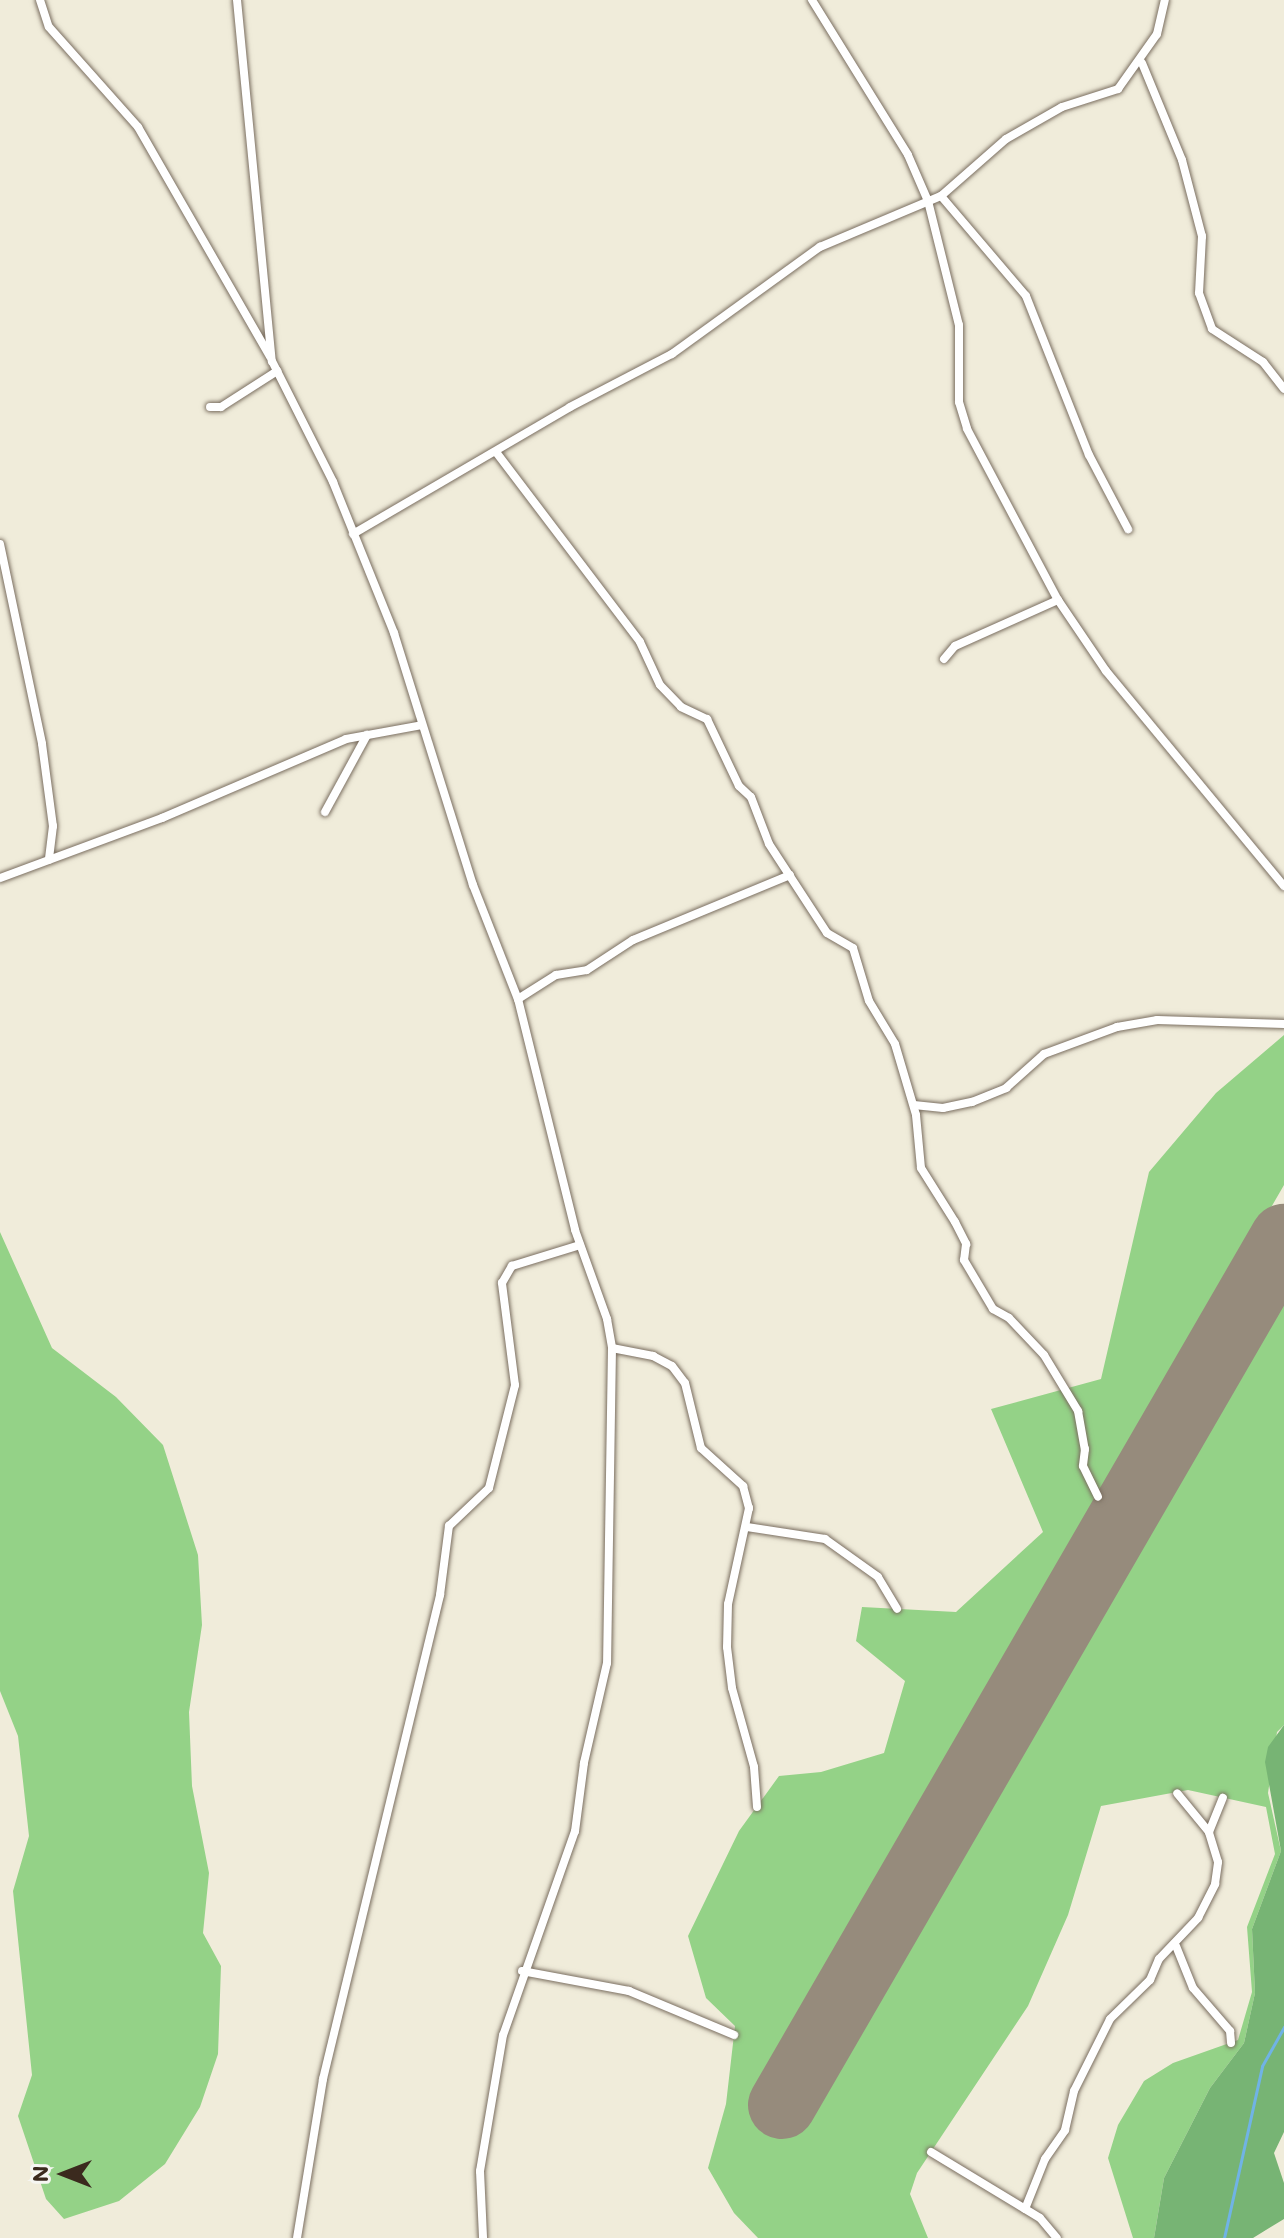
<!DOCTYPE html>
<style>
body{margin:0}
#map{position:relative;width:1284px;height:2238px;overflow:hidden;background:#f0ecda;font-family:Mali,sans-serif}
div>[style]{position:absolute}
.green>*{inset:0;background:#94d287}
.forest>*{inset:0;background:#77b474}
.stream>*{height:3px;margin:-1.5px;padding:0 1.5px;transform-origin:1.5px;border-radius:1.5px;background:#70b3e5}
.runway>*{height:68px;margin:-34px;padding:0 34px;transform-origin:34px;border-radius:34px;background:#968b7c}
.roads{filter:drop-shadow(0 0 2px #7a6e60) drop-shadow(0 0 2px #7a6e60)}
.street>*{height:8px;margin:-4px;padding:0 4px;transform-origin:4px;border-radius:4px;background:#fff}
span{translate:-50% -50%;white-space:nowrap;text-align:center;line-height:1.15;-webkit-text-stroke:8px #f6f6f2;paint-order:stroke}
.north{position:absolute;left:24px;top:2134px;width:80px;height:80px;-webkit-text-stroke:6px #f6f6f2;paint-order:stroke;rotate:270deg;font-size:22px;font-weight:700;line-height:32px;text-align:center;color:#3b2a1e}
.north::after{content:'';display:block;margin:auto;width:28px;height:36px;background:#3b2a1e;clip-path:polygon(50% 0,100% 100%,50% 72%,0 100%)}
</style>
<div id="map">
<div class="green">
<div style="clip-path:polygon(1284px 1035px,1284px 1185px,760px 2091px,791px 2121px,844px 2042px,988px 1770px,1284px 1266px,1284px 1725px,1277px 1732px,1268px 1793px,1281px 1851px,1252px 1929px,1255px 1993px,1244px 2043px,1210px 2088px,1164px 2178px,1154px 2238px,1133px 2238px,1108px 2158px,1118px 2125px,1144px 2081px,1173px 2063px,1238px 2040px,1252px 1992px,1247px 1927px,1275px 1854px,1266px 1807px,1188px 1790px,1101px 1806px,1068px 1915px,1028px 2006px,917px 2173px,910px 2194px,928px 2238px,758px 2238px,734px 2213px,708px 2168px,726px 2104px,735px 2026px,706px 1998px,688px 1936px,739px 1831px,779px 1776px,821px 1772px,884px 1753px,905px 1681px,856px 1641px,862px 1607px,956px 1612px,1043px 1532px,991px 1409px,1101px 1379px,1149px 1172px,1216px 1093px)"></div>
<div style="clip-path:polygon(0 1232px,52px 1348px,116px 1397px,163px 1445px,198px 1555px,202px 1625px,189px 1712px,192px 1786px,209px 1873px,203px 1933px,221px 1966px,218px 2054px,200px 2107px,165px 2164px,119px 2201px,64px 2219px,46px 2199px,18px 2116px,32px 2075px,13px 1891px,29px 1836px,18px 1736px,0 1691px)"></div>
</div>
<div class="forest">
<div style="clip-path:polygon(1284px 1725px,1284px 2132px,1274px 2153px,1284px 2183px,1284px 2219px,1253px 2238px,1154px 2238px,1164px 2178px,1210px 2088px,1244px 2043px,1255px 1993px,1252px 1929px,1281px 1851px,1265px 1762px,1268px 1747px)"></div>
</div>
<div class="stream">
<div style="left:1224px;top:2238px;width:176px;rotate:-77.5deg"></div>
<div style="left:1262px;top:2066px;width:45px;rotate:-60.6deg"></div>
</div>
<div class="runway">
<div style="left:782px;top:2105px;width:1002px;rotate:-59.93deg"></div>
</div>
<div class="roads">
<div class="street">
<div style="left:40px;top:0;width:28px;rotate:72deg"></div>
<div style="left:49px;top:27px;width:134px;rotate:48.3deg"></div>
<div style="left:138px;top:127px;width:265px;rotate:60.1deg"></div>
<div style="left:237px;top:0;width:363px;rotate:84.5deg"></div>
<div style="left:272px;top:361px;width:136px;rotate:63.2deg"></div>
<div style="left:333px;top:482px;width:163px;rotate:68deg"></div>
<div style="left:394px;top:633px;width:264px;rotate:72.6deg"></div>
<div style="left:473px;top:885px;width:123px;rotate:68.5deg"></div>
<div style="left:518px;top:999px;width:238px;rotate:76.1deg"></div>
<div style="left:575px;top:1230px;width:95px;rotate:70.2deg"></div>
<div style="left:607px;top:1319px;width:29px;rotate:80deg"></div>
<div style="left:612px;top:1348px;width:315px;rotate:90.9deg"></div>
<div style="left:607px;top:1663px;width:103px;rotate:103deg"></div>
<div style="left:584px;top:1763px;width:69px;rotate:97.5deg"></div>
<div style="left:575px;top:1831px;width:216px;rotate:109.4deg"></div>
<div style="left:503px;top:2035px;width:138px;rotate:99.6deg"></div>
<div style="left:480px;top:2171px;width:67px;rotate:87.4deg"></div>
<div style="left:812px;top:0;width:182px;rotate:58.2deg"></div>
<div style="left:908px;top:155px;width:50px;rotate:66.5deg"></div>
<div style="left:928px;top:201px;width:128px;rotate:76deg"></div>
<div style="left:959px;top:325px;width:77px;rotate:90deg"></div>
<div style="left:959px;top:402px;width:28px;rotate:73deg"></div>
<div style="left:967px;top:429px;width:194px;rotate:62deg"></div>
<div style="left:1058px;top:600px;width:86px;rotate:55.9deg"></div>
<div style="left:1106px;top:671px;width:279px;rotate:50.4deg"></div>
<div style="left:1142px;top:63px;width:105px;rotate:67.6deg"></div>
<div style="left:1182px;top:160px;width:79px;rotate:75.3deg"></div>
<div style="left:1202px;top:236px;width:57px;rotate:93deg"></div>
<div style="left:1199px;top:293px;width:38px;rotate:70deg"></div>
<div style="left:1212px;top:329px;width:61px;rotate:32.9deg"></div>
<div style="left:1263px;top:362px;width:34px;rotate:52deg"></div>
<div style="left:941px;top:196px;width:131px;rotate:49.6deg"></div>
<div style="left:1026px;top:296px;width:171px;rotate:68.4deg"></div>
<div style="left:1089px;top:455px;width:84px;rotate:62.2deg"></div>
<div style="left:210px;top:407px;width:11px"></div>
<div style="left:221px;top:407px;width:67px;rotate:-32.7deg"></div>
<div style="left:496px;top:452px;width:238px;rotate:52.8deg"></div>
<div style="left:640px;top:642px;width:47px;rotate:65.1deg"></div>
<div style="left:660px;top:685px;width:30px;rotate:46deg"></div>
<div style="left:681px;top:707px;width:29px;rotate:25deg"></div>
<div style="left:707px;top:719px;width:74px;rotate:64.5deg"></div>
<div style="left:739px;top:786px;width:16px;rotate:43deg"></div>
<div style="left:751px;top:797px;width:50px;rotate:69deg"></div>
<div style="left:769px;top:844px;width:106px;rotate:56.9deg"></div>
<div style="left:827px;top:933px;width:30px;rotate:30deg"></div>
<div style="left:853px;top:948px;width:55px;rotate:73.2deg"></div>
<div style="left:869px;top:1001px;width:50px;rotate:58.8deg"></div>
<div style="left:895px;top:1044px;width:74px;rotate:73.5deg"></div>
<div style="left:916px;top:1115px;width:53px;rotate:84.6deg"></div>
<div style="left:921px;top:1168px;width:64px;rotate:57.8deg"></div>
<div style="left:955px;top:1222px;width:25px;rotate:63deg"></div>
<div style="left:966px;top:1244px;width:16px;rotate:97deg"></div>
<div style="left:964px;top:1260px;width:57px;rotate:59.4deg"></div>
<div style="left:993px;top:1309px;width:18px;rotate:29deg"></div>
<div style="left:1009px;top:1318px;width:51px;rotate:46.6deg"></div>
<div style="left:1044px;top:1355px;width:66px;rotate:58.7deg"></div>
<div style="left:1078px;top:1411px;width:39px;rotate:80deg"></div>
<div style="left:1085px;top:1449px;width:17px;rotate:97deg"></div>
<div style="left:1083px;top:1466px;width:34px;rotate:64deg"></div>
<div style="left:353px;top:534px;width:251px;rotate:-30.3deg"></div>
<div style="left:570px;top:407px;width:115px;rotate:-27.5deg"></div>
<div style="left:672px;top:354px;width:183px;rotate:-35.9deg"></div>
<div style="left:820px;top:247px;width:131px;rotate:-22.9deg"></div>
<div style="left:941px;top:196px;width:86px;rotate:-41.2deg"></div>
<div style="left:1006px;top:139px;width:64px;rotate:-29.7deg"></div>
<div style="left:1062px;top:107px;width:59px;rotate:-17.8deg"></div>
<div style="left:1118px;top:89px;width:67px;rotate:-54.7deg"></div>
<div style="left:1157px;top:34px;width:35px;rotate:-77deg"></div>
<div style="left:0;top:544px;width:204px;rotate:78.1deg"></div>
<div style="left:42px;top:744px;width:83px;rotate:82.4deg"></div>
<div style="left:53px;top:826px;width:34px;rotate:97deg"></div>
<div style="left:944px;top:659px;width:17px;rotate:-50deg"></div>
<div style="left:955px;top:646px;width:113px;rotate:-24.1deg"></div>
<div style="left:325px;top:812px;width:88px;rotate:-61.4deg"></div>
<div style="left:0;top:878px;width:173px;rotate:-20.3deg"></div>
<div style="left:162px;top:818px;width:200px;rotate:-23.2deg"></div>
<div style="left:346px;top:739px;width:77px;rotate:-10.4deg"></div>
<div style="left:518px;top:999px;width:45px;rotate:-32.3deg"></div>
<div style="left:556px;top:975px;width:31px;rotate:-9deg"></div>
<div style="left:587px;top:970px;width:55px;rotate:-33.1deg"></div>
<div style="left:633px;top:940px;width:170px;rotate:-22.5deg"></div>
<div style="left:914px;top:1105px;width:29px;rotate:6deg"></div>
<div style="left:943px;top:1108px;width:30px;rotate:-12deg"></div>
<div style="left:972px;top:1102px;width:37px;rotate:-22deg"></div>
<div style="left:1006px;top:1088px;width:51px;rotate:-41.8deg"></div>
<div style="left:1044px;top:1054px;width:78px;rotate:-20.3deg"></div>
<div style="left:1117px;top:1027px;width:41px;rotate:-9.9deg"></div>
<div style="left:1157px;top:1020px;width:127px;rotate:1.8deg"></div>
<div style="left:612px;top:1348px;width:42px;rotate:11deg"></div>
<div style="left:653px;top:1356px;width:21px;rotate:28deg"></div>
<div style="left:672px;top:1366px;width:21px;rotate:53deg"></div>
<div style="left:685px;top:1383px;width:67px;rotate:76.2deg"></div>
<div style="left:701px;top:1448px;width:57px;rotate:42.1deg"></div>
<div style="left:743px;top:1486px;width:23px;rotate:75deg"></div>
<div style="left:749px;top:1508px;width:98px;rotate:102.3deg"></div>
<div style="left:728px;top:1604px;width:43px;rotate:91.3deg"></div>
<div style="left:727px;top:1647px;width:41px;rotate:83deg"></div>
<div style="left:732px;top:1688px;width:82px;rotate:74.4deg"></div>
<div style="left:754px;top:1767px;width:40px;rotate:85.7deg"></div>
<div style="left:747px;top:1527px;width:79px;rotate:8.7deg"></div>
<div style="left:825px;top:1539px;width:65px;rotate:35.6deg"></div>
<div style="left:878px;top:1577px;width:37px;rotate:59deg"></div>
<div style="left:1209px;top:1832px;width:37px;rotate:-68deg"></div>
<div style="left:1176px;top:1946px;width:45px;rotate:68deg"></div>
<div style="left:1193px;top:1988px;width:57px;rotate:49.3deg"></div>
<div style="left:1230px;top:2031px;width:12px;rotate:85deg"></div>
<div style="left:522px;top:1971px;width:109px;rotate:10.6deg"></div>
<div style="left:629px;top:1991px;width:114px;rotate:22.7deg"></div>
<div style="left:931px;top:2152px;width:127px;rotate:31.2deg"></div>
<div style="left:1040px;top:2218px;width:26px;rotate:50deg"></div>
<div style="left:1025px;top:2209px;width:54px;rotate:-68.2deg"></div>
<div style="left:1045px;top:2159px;width:35px;rotate:-55deg"></div>
<div style="left:1065px;top:2130px;width:40px;rotate:-77deg"></div>
<div style="left:1074px;top:2091px;width:80px;rotate:-63.4deg"></div>
<div style="left:1110px;top:2019px;width:56px;rotate:-44.3deg"></div>
<div style="left:1150px;top:1980px;width:23px;rotate:-67deg"></div>
<div style="left:1159px;top:1959px;width:57px;rotate:-46.4deg"></div>
<div style="left:1198px;top:1918px;width:38px;rotate:-63deg"></div>
<div style="left:1215px;top:1884px;width:22px;rotate:-82deg"></div>
<div style="left:1218px;top:1862px;width:31px;rotate:-107deg"></div>
<div style="left:1209px;top:1832px;width:50px;rotate:-129.4deg"></div>
<div style="left:297px;top:2238px;width:161px;rotate:-80.7deg"></div>
<div style="left:323px;top:2079px;width:498px;rotate:-76.4deg"></div>
<div style="left:440px;top:1595px;width:70px;rotate:-82.6deg"></div>
<div style="left:449px;top:1526px;width:55px;rotate:-43.5deg"></div>
<div style="left:489px;top:1488px;width:106px;rotate:-75.8deg"></div>
<div style="left:515px;top:1385px;width:103px;rotate:-97.3deg"></div>
<div style="left:502px;top:1283px;width:20px;rotate:-60deg"></div>
<div style="left:512px;top:1266px;width:71px;rotate:-17.2deg"></div>
</div>
</div>
<div class="north">N</div>
</div>
